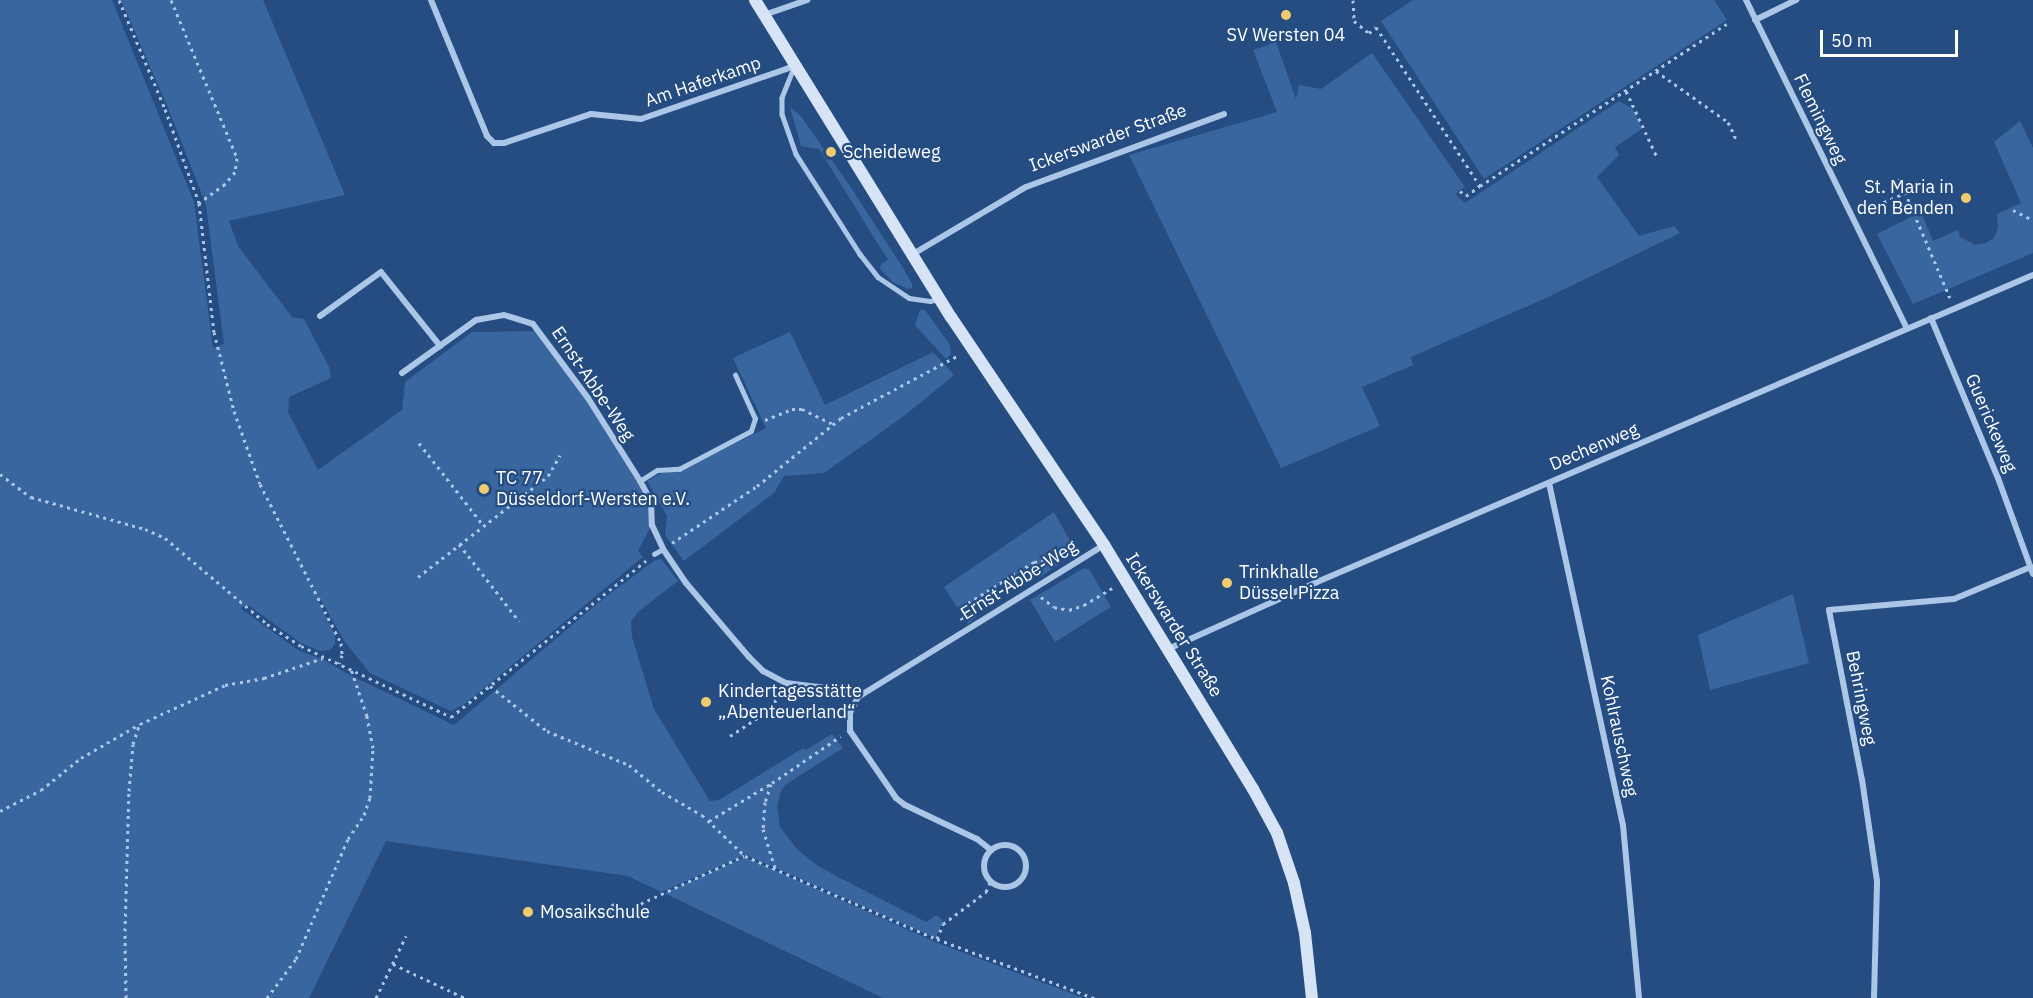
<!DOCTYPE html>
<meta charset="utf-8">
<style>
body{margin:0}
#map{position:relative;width:2033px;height:998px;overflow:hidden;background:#254d81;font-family:"IBM Plex Sans",sans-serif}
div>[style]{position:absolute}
.green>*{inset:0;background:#39669f}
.path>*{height:3px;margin-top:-1.5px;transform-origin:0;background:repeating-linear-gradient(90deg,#acc6e7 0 3px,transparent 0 7.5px)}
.service>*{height:4.5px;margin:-2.25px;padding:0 2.25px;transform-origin:2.25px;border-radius:2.25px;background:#acc6e7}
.minor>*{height:6px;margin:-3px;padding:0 3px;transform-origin:3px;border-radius:3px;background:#acc6e7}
.minor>.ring{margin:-3px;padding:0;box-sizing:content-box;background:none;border:6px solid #acc6e7;border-radius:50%}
.secondary>*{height:12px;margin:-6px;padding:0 6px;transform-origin:6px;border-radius:6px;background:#d6e4f6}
.dots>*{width:16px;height:16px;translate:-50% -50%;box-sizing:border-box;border:3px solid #254d81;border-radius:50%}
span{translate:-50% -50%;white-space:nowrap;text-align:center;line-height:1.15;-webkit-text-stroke:4.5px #254d81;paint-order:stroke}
.poi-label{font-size:18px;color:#fff}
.left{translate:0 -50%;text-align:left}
.right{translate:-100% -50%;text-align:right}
.street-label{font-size:18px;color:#fff}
.scale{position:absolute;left:1820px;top:30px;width:138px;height:27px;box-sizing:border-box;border:3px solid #fff;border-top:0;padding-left:8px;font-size:18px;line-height:21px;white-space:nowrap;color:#fff;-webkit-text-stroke:4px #254d81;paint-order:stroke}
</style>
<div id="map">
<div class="green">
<div style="clip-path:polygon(0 0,112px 0,194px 202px,213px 348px,224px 344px,206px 205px,168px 108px,121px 0,263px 0,345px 195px,229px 221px,238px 246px,292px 317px,304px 319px,329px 367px,331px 378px,289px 397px,288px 412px,318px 470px,402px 410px,405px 382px,472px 332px,536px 331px,587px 401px,649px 502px,650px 528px,638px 551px,643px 557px,493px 681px,463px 705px,451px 711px,370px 673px,345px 642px,321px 600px,318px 600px,335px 635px,335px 644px,330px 650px,320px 651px,301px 643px,248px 605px,240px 608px,298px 650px,324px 660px,348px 674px,454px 725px,603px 599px,655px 560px,661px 559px,678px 581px,638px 612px,631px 622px,632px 637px,654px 709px,710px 801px,719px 800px,803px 748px,806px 750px,832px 734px,843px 748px,785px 785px,781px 791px,777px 806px,780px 827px,797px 849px,815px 864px,840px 878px,926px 922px,937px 915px,943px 921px,936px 938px,746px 855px,661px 892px,628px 876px,386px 841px,309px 998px,0 998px)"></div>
<div style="clip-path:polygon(1413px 0,1714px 0,1727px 20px,1484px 179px,1381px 21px)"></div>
<div style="clip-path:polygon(1276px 42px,1296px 99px,1299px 85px,1321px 89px,1372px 53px,1465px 187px,1455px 194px,1465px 203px,1619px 101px,1633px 109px,1642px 129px,1615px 147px,1619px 155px,1597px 177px,1639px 236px,1674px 226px,1680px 233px,1544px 299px,1411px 357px,1413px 365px,1362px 387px,1380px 426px,1281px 468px,1129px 155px,1277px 112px,1253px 50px)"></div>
<div style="clip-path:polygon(790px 107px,800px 115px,850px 186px,903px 268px,912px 284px,912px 288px,908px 289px,894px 283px,880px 269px,881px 264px,888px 260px,819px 149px,801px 146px)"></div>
<div style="clip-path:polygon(2020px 121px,2033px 148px,2033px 253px,1913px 304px,1877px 234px,1921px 212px,1933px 241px,1958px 230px,1960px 237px,1975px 245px,1986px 243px,1994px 238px,1998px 228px,1997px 214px,2021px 203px,1994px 142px)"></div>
<div style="clip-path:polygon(920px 310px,925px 310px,950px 345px,951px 354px,946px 359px,915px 325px)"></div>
<div style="clip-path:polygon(790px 332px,825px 405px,933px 352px,954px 375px,904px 416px,824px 473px,784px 476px,774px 493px,684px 561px,665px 535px,667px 516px,647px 481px,661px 473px,685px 469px,766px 428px,733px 358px)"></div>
<div style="clip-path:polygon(1054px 512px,1073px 546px,1069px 552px,1063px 556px,1059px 564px,1039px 578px,1031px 565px,968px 605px,976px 617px,968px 624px,944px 587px)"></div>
<div style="clip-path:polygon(1084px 568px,1090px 570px,1111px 607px,1055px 642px,1030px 600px)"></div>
<div style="clip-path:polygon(1793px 594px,1809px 663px,1710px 690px,1698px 635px)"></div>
<div style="clip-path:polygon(745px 857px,935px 942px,1084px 998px,883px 998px,664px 893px)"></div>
</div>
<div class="path">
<div style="left:119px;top:0;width:118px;rotate:67.1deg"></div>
<div style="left:165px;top:109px;width:100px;rotate:70.1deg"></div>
<div style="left:199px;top:203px;width:130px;rotate:83.4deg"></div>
<div style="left:214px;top:332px;width:81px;rotate:75.8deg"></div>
<div style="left:234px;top:411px;width:77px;rotate:70.4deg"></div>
<div style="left:260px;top:484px;width:178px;rotate:63deg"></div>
<div style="left:341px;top:643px;width:12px;rotate:85deg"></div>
<div style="left:342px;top:655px;width:9px;rotate:108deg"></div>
<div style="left:171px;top:0;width:171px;rotate:67.3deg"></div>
<div style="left:237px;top:158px;width:14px;rotate:98deg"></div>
<div style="left:235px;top:172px;width:16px;rotate:130deg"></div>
<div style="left:225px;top:184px;width:32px;rotate:144deg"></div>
<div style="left:1353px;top:0;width:21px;rotate:87deg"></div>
<div style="left:1354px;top:21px;width:19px;rotate:39deg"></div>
<div style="left:1369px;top:33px;width:9px;rotate:-41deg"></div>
<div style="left:1376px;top:27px;width:190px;rotate:56.8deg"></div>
<div style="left:1480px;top:186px;width:295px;rotate:-33.3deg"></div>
<div style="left:1656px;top:71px;width:88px;rotate:35.3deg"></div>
<div style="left:1728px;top:122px;width:19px;rotate:65deg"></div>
<div style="left:1626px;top:91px;width:73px;rotate:64.8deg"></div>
<div style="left:1899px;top:178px;width:130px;rotate:67deg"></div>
<div style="left:1460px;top:191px;width:8px;rotate:40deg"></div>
<div style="left:1466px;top:196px;width:17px;rotate:-36deg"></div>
<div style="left:2013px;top:210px;width:22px;rotate:27deg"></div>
<div style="left:1863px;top:211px;width:46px;rotate:-23.2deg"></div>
<div style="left:765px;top:420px;width:29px;rotate:-22deg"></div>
<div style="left:792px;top:409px;width:10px"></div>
<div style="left:802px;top:409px;width:34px;rotate:26deg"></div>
<div style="left:419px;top:443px;width:104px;rotate:52deg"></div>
<div style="left:0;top:474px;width:39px;rotate:37deg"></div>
<div style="left:31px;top:497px;width:118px;rotate:15.7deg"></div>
<div style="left:145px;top:529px;width:22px;rotate:24deg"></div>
<div style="left:165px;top:538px;width:133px;rotate:40.1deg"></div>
<div style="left:267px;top:624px;width:40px;rotate:32.9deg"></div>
<div style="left:301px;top:646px;width:166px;rotate:25.3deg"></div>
<div style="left:451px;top:717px;width:250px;rotate:-38.7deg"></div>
<div style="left:672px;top:543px;width:102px;rotate:-33.8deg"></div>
<div style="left:757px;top:486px;width:108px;rotate:-39deg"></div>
<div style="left:841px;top:418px;width:134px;rotate:-28.1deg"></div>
<div style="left:459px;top:544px;width:98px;rotate:52.1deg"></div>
<div style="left:418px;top:577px;width:165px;rotate:-37.8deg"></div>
<div style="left:548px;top:476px;width:24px;rotate:-60deg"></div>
<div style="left:1041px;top:597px;width:16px;rotate:38deg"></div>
<div style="left:1054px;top:607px;width:15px;rotate:11deg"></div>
<div style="left:1069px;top:610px;width:16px;rotate:-18deg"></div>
<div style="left:1084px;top:605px;width:33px;rotate:-31deg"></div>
<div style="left:962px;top:620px;width:7px;rotate:-98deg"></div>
<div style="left:961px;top:613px;width:12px;rotate:-55deg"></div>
<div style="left:968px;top:603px;width:78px;rotate:-31.8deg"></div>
<div style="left:1034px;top:562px;width:25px;rotate:-7deg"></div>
<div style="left:490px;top:686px;width:73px;rotate:38.3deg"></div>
<div style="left:547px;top:731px;width:89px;rotate:22.5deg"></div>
<div style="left:629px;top:765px;width:43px;rotate:39.3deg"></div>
<div style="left:662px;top:792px;width:46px;rotate:29.9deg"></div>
<div style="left:702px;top:815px;width:59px;rotate:43.6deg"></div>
<div style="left:745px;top:856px;width:209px;rotate:23.4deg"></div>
<div style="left:937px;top:939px;width:168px;rotate:20.6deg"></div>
<div style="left:730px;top:736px;width:49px;rotate:-33.4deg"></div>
<div style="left:771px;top:709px;width:19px;rotate:-62deg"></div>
<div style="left:771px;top:784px;width:19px;rotate:108deg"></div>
<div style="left:765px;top:802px;width:27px;rotate:94deg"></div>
<div style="left:763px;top:829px;width:41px;rotate:72.9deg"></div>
<div style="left:0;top:811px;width:46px;rotate:-27.1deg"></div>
<div style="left:41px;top:790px;width:51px;rotate:-38.7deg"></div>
<div style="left:81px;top:758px;width:68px;rotate:-30deg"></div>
<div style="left:140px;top:724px;width:94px;rotate:-24.6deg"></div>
<div style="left:225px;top:685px;width:40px;rotate:-10deg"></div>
<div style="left:264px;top:678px;width:62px;rotate:-18.7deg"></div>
<div style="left:709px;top:821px;width:74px;rotate:-31.1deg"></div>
<div style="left:772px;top:783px;width:83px;rotate:-34.3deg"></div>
<div style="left:609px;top:913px;width:10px;rotate:-66deg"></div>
<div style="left:613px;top:904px;width:15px;rotate:23deg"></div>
<div style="left:627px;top:910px;width:129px;rotate:-24.8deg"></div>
<div style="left:937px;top:939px;width:16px;rotate:-68deg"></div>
<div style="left:943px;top:924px;width:54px;rotate:-36.7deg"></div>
<div style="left:986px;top:892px;width:11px;rotate:-68deg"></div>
<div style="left:393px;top:964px;width:80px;rotate:25.3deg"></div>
<div style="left:126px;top:998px;width:67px;rotate:-90.9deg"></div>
<div style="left:125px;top:931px;width:140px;rotate:-88.4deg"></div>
<div style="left:129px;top:791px;width:47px;rotate:-85.1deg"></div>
<div style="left:133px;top:744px;width:20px;rotate:-72deg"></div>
<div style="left:267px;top:998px;width:49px;rotate:-53.4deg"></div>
<div style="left:296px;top:959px;width:131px;rotate:-66.6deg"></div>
<div style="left:348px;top:839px;width:29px;rotate:-56deg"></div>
<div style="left:364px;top:815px;width:18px;rotate:-71deg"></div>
<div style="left:370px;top:798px;width:50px;rotate:-86.6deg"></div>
<div style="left:373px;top:748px;width:33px;rotate:-101deg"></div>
<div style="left:367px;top:716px;width:50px;rotate:-108.8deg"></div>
<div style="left:376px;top:998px;width:69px;rotate:-64.2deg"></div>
</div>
<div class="service">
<div style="left:794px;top:68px;width:32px;rotate:112deg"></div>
<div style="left:782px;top:98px;width:16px;rotate:90deg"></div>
<div style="left:782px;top:114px;width:42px;rotate:70.7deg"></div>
<div style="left:796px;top:154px;width:119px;rotate:57.4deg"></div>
<div style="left:860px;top:254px;width:29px;rotate:52deg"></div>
<div style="left:878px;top:277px;width:37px;rotate:34deg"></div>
<div style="left:909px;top:298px;width:21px;rotate:8deg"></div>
<div style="left:930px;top:301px;width:9px;rotate:-13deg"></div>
<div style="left:640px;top:481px;width:20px;rotate:-33deg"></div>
<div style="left:657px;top:470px;width:22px;rotate:-3deg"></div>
<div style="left:679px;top:469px;width:81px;rotate:-27.8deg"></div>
<div style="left:751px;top:431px;width:13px;rotate:-72deg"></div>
<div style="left:755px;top:419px;width:48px;rotate:-114.4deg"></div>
<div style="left:654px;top:554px;width:10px;rotate:-29deg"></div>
</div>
<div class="minor">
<div style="left:431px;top:0;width:147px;rotate:67.6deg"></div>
<div style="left:487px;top:136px;width:10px;rotate:45deg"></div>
<div style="left:494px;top:143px;width:10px"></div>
<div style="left:504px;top:143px;width:92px;rotate:-18.4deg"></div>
<div style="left:591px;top:114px;width:50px;rotate:5.7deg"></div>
<div style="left:641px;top:119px;width:163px;rotate:-19deg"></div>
<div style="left:1746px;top:0;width:365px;rotate:63.9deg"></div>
<div style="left:764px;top:15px;width:46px;rotate:-19.2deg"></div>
<div style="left:1755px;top:20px;width:46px;rotate:-26deg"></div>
<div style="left:913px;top:254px;width:131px;rotate:-30.7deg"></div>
<div style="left:1026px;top:187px;width:211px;rotate:-20.2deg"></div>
<div style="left:320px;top:316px;width:75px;rotate:-35.8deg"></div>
<div style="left:381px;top:272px;width:95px;rotate:51.4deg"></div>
<div style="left:1931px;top:318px;width:173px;rotate:67.3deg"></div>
<div style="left:1998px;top:478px;width:102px;rotate:70deg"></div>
<div style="left:402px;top:373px;width:91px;rotate:-35.6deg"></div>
<div style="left:476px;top:320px;width:28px;rotate:-10deg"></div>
<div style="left:504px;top:315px;width:30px;rotate:17deg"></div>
<div style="left:533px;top:324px;width:92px;rotate:53.4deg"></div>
<div style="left:588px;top:398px;width:98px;rotate:57.9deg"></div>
<div style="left:640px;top:481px;width:23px;rotate:61deg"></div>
<div style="left:651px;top:501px;width:24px;rotate:88deg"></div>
<div style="left:652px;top:525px;width:26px;rotate:65deg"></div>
<div style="left:663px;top:549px;width:41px;rotate:55.9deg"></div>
<div style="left:686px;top:583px;width:97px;rotate:49.6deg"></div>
<div style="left:749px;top:657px;width:20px;rotate:45deg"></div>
<div style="left:763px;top:671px;width:26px;rotate:28deg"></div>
<div style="left:786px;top:683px;width:65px;rotate:7deg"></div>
<div style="left:851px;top:691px;width:9px;rotate:41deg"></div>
<div style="left:858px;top:697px;width:18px;rotate:117deg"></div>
<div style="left:850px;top:713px;width:18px;rotate:90deg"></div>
<div style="left:850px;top:731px;width:81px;rotate:55.5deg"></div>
<div style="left:896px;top:798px;width:11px;rotate:38deg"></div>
<div style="left:905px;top:805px;width:80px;rotate:25.3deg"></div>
<div style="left:977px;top:839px;width:18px;rotate:38deg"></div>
<div style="left:1549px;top:483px;width:350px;rotate:77.8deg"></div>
<div style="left:1623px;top:825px;width:174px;rotate:84.7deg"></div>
<div style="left:1168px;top:649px;width:163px;rotate:-24.2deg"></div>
<div style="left:1317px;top:582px;width:779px;rotate:-23.21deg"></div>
<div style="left:858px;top:697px;width:289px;rotate:-31.7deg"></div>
<div class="ring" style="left:984px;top:845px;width:36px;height:36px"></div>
<div style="left:1874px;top:998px;width:117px;rotate:-88.5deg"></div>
<div style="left:1877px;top:881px;width:102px;rotate:-98.4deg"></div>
<div style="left:1862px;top:780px;width:173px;rotate:-101deg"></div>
<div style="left:1829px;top:610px;width:125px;rotate:-5deg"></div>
<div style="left:1954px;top:599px;width:83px;rotate:-22.6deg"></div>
</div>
<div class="secondary">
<div style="left:755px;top:0;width:373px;rotate:58.3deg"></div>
<div style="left:951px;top:317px;width:275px;rotate:56.1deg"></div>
<div style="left:1104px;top:545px;width:286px;rotate:58.6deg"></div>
<div style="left:1253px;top:789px;width:50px;rotate:61.4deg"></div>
<div style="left:1277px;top:833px;width:53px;rotate:71.2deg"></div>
<div style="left:1294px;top:883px;width:51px;rotate:77.6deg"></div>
<div style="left:1305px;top:933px;width:65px;rotate:83.9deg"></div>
</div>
<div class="dots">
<div style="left:1286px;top:15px;background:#f0cc71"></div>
<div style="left:831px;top:152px;background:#f0cc71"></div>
<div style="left:1966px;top:198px;background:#f0cc71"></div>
<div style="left:484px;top:489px;background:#f0cc71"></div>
<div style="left:1227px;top:583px;background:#f0cc71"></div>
<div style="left:706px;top:702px;background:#f0cc71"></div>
<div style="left:528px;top:912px;background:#f0cc71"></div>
</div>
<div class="poi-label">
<span style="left:1286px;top:35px">SV Wersten 04</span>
<span class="left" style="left:843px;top:152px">Scheideweg</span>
<span class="right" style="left:1954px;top:198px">St. Maria in<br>den Benden</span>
<span class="left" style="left:496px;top:489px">TC 77<br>Düsseldorf-Wersten e.V.</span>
<span class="left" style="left:1239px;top:583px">Trinkhalle<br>Düssel Pizza</span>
<span class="left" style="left:718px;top:702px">Kindertagesstätte<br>„Abenteuerland“</span>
<span class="left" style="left:540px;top:912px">Mosaikschule</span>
</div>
<div class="street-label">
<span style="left:703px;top:82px;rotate:-19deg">Am Haferkamp</span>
<span style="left:1820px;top:119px;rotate:64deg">Flemingweg</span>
<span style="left:1108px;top:138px;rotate:-20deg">Ickerswarder Straße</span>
<span style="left:593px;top:384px;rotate:56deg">Ernst-Abbe-Weg</span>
<span style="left:1991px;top:423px;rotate:67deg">Guerickeweg</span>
<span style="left:1594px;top:447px;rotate:-23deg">Dechenweg</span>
<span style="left:1019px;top:580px;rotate:-32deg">Ernst-Abbe-Weg</span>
<span style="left:1174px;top:625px;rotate:58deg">Ickerswarder Straße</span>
<span style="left:1861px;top:698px;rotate:79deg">Behringweg</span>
<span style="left:1619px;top:736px;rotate:78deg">Kohlrauschweg</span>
</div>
<div class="scale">50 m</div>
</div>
